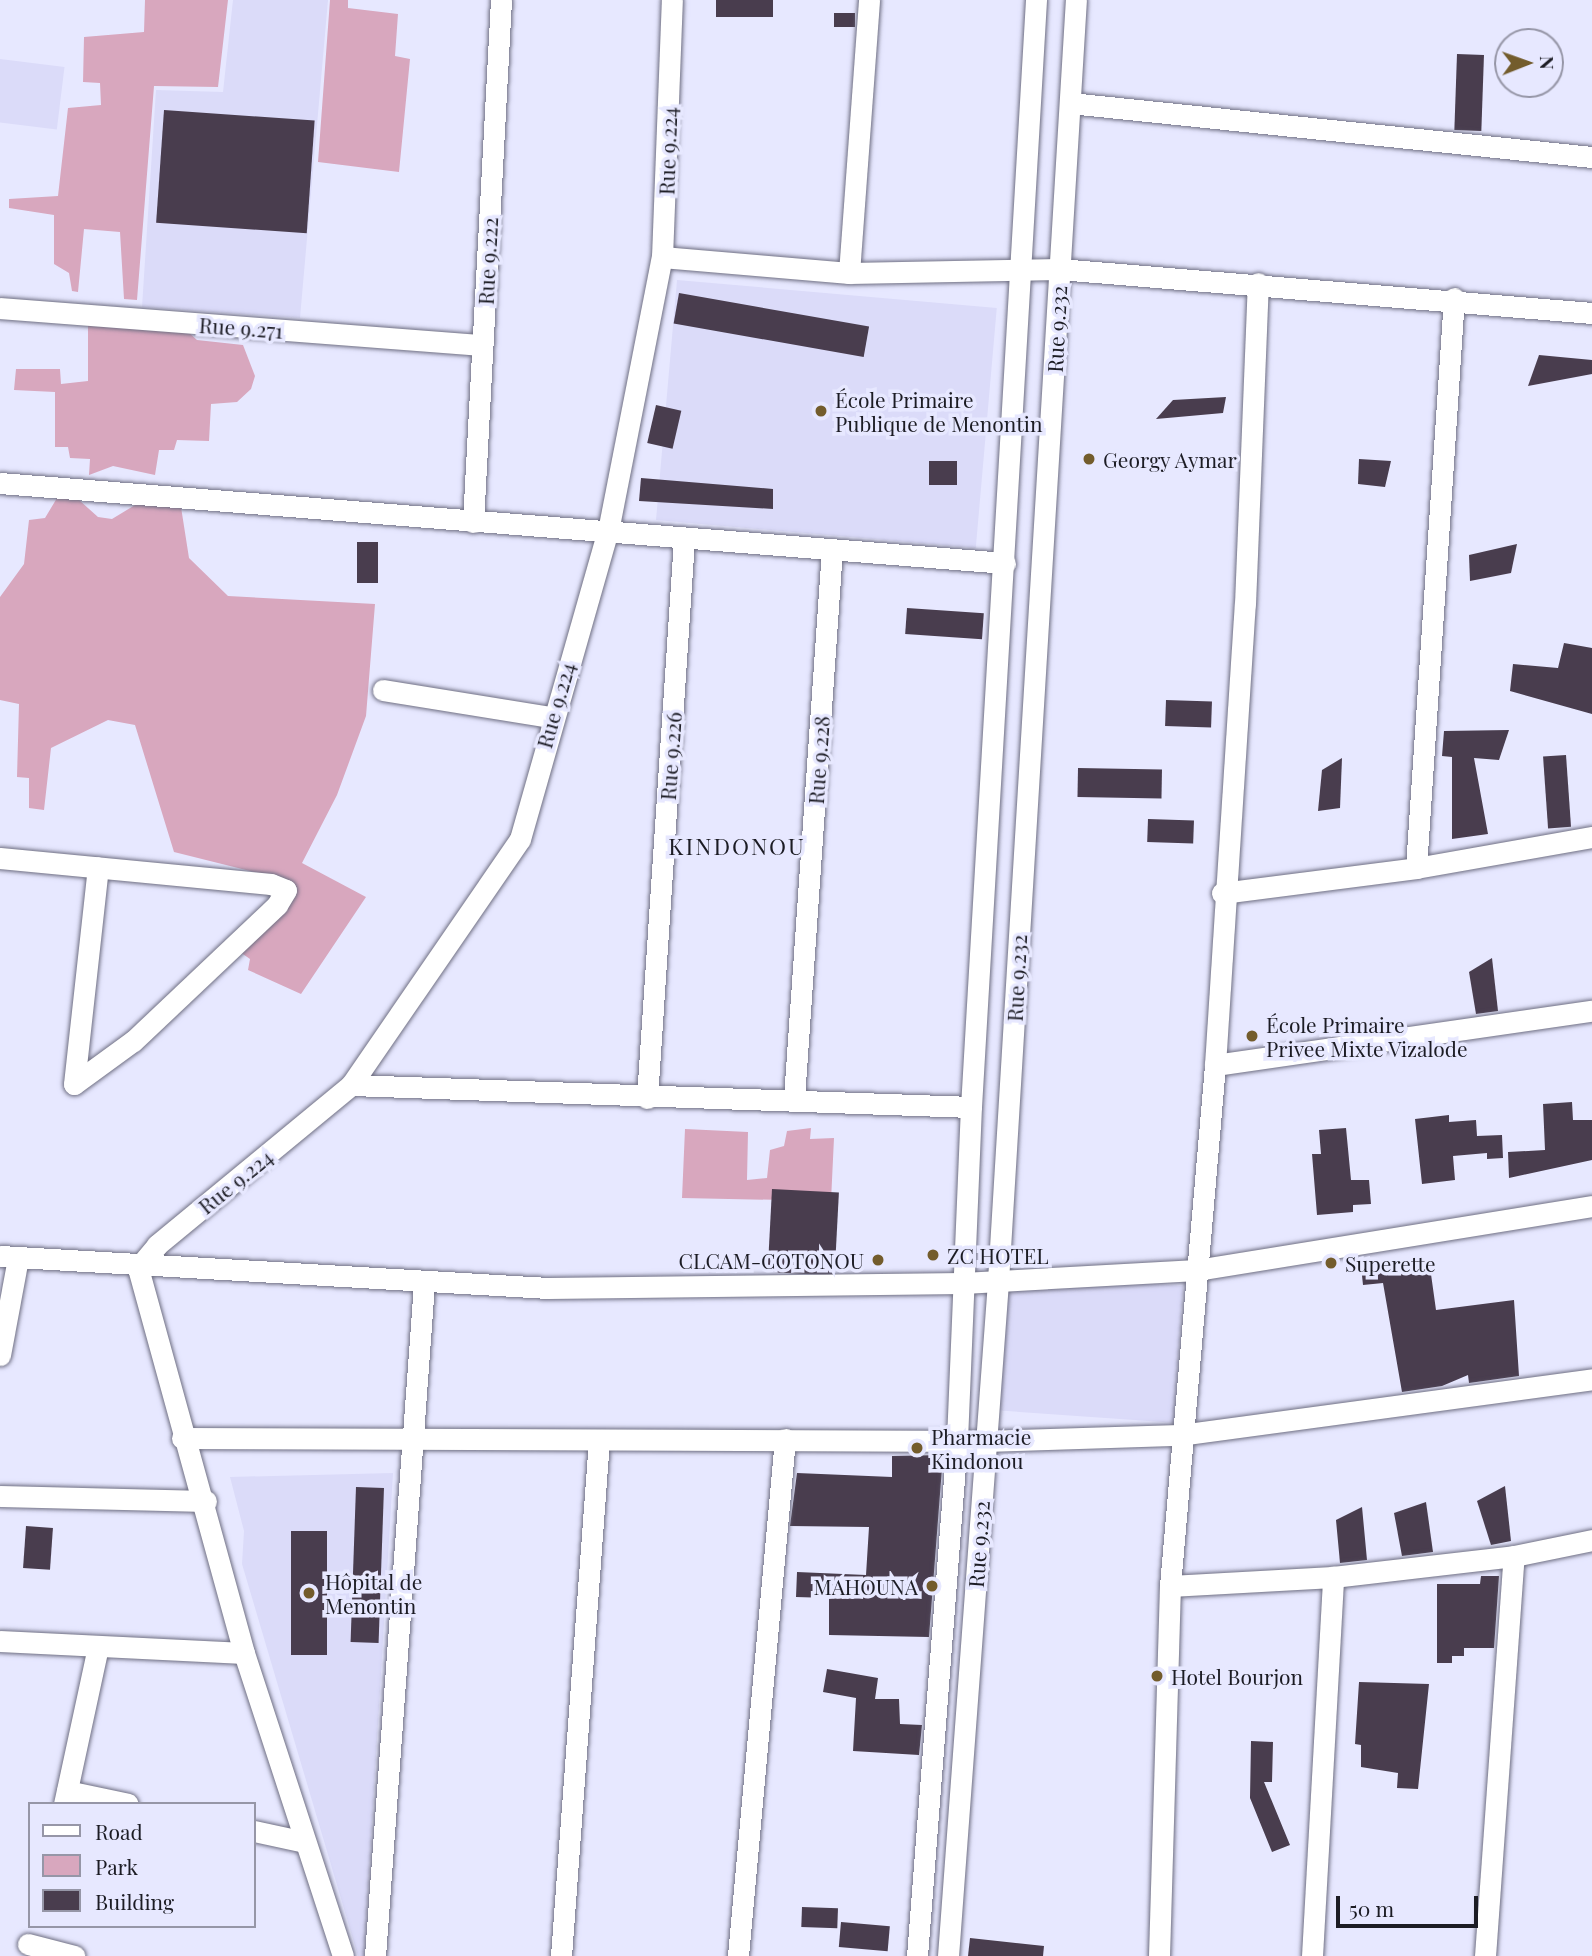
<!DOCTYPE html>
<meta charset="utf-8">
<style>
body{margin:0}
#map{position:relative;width:1592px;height:1956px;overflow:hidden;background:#e7e8ff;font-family:"Playfair Display",serif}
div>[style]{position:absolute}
.built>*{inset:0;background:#dbdbf9;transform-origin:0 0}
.green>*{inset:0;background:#d8a7be}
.building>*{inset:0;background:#493d4e;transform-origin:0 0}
.roads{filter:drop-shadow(0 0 2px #6f6f83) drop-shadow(0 0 2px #6f6f83)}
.minor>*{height:21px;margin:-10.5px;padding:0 10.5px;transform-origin:10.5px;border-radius:10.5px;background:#fff}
.dots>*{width:19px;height:19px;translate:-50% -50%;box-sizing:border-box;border:4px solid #e7e8ff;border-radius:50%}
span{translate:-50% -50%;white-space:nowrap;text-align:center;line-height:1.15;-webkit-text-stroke:7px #e7e8ff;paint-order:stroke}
.street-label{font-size:21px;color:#1c1c24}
.poi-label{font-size:21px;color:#1c1c24}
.left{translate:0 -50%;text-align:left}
.right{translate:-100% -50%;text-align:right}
.neighbourhood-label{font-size:23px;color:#1c1c24;letter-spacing:2px}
.legend{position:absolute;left:28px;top:1802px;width:228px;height:126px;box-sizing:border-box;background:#e7e8ff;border:2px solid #9696a7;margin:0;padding:9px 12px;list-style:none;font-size:21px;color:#1c1c24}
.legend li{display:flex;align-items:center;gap:14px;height:35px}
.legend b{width:35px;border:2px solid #9696a7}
.north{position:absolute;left:1494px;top:28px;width:70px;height:70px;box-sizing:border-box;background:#e7e8ff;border:2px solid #9696a7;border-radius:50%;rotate:89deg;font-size:19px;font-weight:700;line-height:28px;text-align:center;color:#1c1c24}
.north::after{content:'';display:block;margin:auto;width:24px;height:32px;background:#735c2c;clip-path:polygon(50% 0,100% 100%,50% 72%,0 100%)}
.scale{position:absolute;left:1336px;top:1896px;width:142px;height:32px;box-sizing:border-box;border:4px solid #1c1c24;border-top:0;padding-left:9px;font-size:21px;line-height:24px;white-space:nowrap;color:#1c1c24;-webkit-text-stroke:5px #e7e8ff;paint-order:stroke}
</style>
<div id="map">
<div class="built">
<div style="clip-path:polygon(233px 0,328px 0,300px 318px,142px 307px,156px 90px,223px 92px)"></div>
<div style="left:0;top:59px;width:65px;height:63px;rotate:7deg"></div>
<div style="left:677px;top:280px;width:321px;height:241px;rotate:5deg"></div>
<div style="left:1183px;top:1286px;width:137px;height:177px;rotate:94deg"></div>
<div style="clip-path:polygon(393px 1473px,364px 1956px,358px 1956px,242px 1564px,244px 1531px,230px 1477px)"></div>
</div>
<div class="green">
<div style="clip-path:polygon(145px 0,228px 0,218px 87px,154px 86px,137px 300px,124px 299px,120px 232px,84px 229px,78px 292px,72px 291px,69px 273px,54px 264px,54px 215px,9px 208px,9px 199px,58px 196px,68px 108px,101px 105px,100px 83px,83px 82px,84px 37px,144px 32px)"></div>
<div style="clip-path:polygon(330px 0,348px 0,348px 8px,398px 14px,395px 56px,410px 59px,399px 172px,318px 162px)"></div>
<div style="clip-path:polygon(88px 322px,186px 330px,197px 340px,243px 345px,255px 376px,251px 389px,237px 402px,211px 404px,209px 441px,177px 440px,174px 450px,159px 450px,155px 475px,113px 466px,89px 475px,90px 459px,70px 458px,68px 447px,55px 447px,55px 392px,14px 390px,16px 369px,60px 369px,61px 384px,88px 381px)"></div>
<div style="clip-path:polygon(57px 498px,79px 500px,98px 517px,112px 519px,140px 502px,181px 507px,189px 558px,228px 596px,375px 604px,366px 716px,337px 795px,302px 863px,366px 897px,301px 994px,248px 970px,250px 959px,240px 952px,287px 897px,258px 873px,174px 852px,135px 725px,108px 720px,51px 748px,44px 810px,29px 808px,29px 778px,17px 777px,19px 704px,0 700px,0 597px,24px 564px,29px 520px,45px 518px)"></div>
<div style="clip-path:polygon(811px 1128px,810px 1139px,834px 1138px,831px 1201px,682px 1198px,685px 1129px,748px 1132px,747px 1180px,767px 1178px,770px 1150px,784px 1146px,787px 1131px)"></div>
</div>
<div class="building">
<div style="left:716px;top:0;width:57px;height:17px"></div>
<div style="left:834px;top:13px;width:21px;height:14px"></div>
<div style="left:1457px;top:54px;width:27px;height:76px;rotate:2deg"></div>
<div style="left:164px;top:110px;width:151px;height:113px;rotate:4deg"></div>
<div style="left:679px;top:293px;width:193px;height:31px;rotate:10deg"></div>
<div style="clip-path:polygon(1539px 355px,1592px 360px,1592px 374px,1528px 386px)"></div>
<div style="clip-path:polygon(1226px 397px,1223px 413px,1156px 419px,1173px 400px)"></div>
<div style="left:656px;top:405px;width:26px;height:39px;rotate:13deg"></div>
<div style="clip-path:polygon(1359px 459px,1391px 461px,1385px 487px,1358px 484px)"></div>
<div style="left:957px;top:461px;width:24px;height:28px;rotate:90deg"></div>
<div style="clip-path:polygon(641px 478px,773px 489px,773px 509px,639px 501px)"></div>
<div style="left:357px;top:542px;width:21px;height:41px"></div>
<div style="clip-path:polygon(1517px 544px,1511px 573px,1470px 581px,1469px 555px)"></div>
<div style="left:907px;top:608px;width:77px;height:26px;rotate:4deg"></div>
<div style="clip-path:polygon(1564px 643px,1592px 648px,1592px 714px,1510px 691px,1513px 664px,1558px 668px)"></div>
<div style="left:1166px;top:700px;width:46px;height:26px;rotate:2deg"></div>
<div style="clip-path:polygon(1509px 730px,1499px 760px,1474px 758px,1488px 834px,1452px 839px,1452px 757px,1442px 756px,1444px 731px)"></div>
<div style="left:1566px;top:755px;width:72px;height:23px;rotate:86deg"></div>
<div style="clip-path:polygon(1342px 758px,1340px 808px,1318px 811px,1322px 770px)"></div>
<div style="left:1078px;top:768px;width:84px;height:29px;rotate:1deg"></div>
<div style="left:1148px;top:819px;width:46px;height:23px;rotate:2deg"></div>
<div style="clip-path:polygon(1492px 958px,1498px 1011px,1476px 1014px,1469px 972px)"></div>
<div style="clip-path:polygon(1572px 1102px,1573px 1120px,1592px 1120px,1592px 1160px,1509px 1178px,1508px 1152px,1545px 1150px,1543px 1104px)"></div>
<div style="clip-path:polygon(1449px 1115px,1449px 1122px,1476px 1120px,1477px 1136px,1502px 1135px,1503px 1158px,1487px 1159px,1487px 1153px,1453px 1156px,1455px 1180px,1422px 1184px,1415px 1119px)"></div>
<div style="clip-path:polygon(1346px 1128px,1351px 1180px,1369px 1180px,1371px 1204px,1353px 1205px,1353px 1212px,1317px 1215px,1312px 1154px,1321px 1154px,1319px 1130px)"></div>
<div style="left:772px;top:1189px;width:67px;height:83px;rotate:3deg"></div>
<div style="clip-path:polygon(1391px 1264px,1392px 1272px,1430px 1267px,1436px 1310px,1514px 1300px,1519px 1376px,1469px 1383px,1468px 1375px,1442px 1386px,1402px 1392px,1383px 1283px,1363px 1285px,1361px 1266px)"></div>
<div style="clip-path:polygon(943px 1455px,929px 1637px,829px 1635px,829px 1598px,796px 1597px,797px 1572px,866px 1575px,869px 1527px,790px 1526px,797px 1473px,892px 1477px,892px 1456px)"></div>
<div style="clip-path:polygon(1505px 1486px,1511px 1541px,1491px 1545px,1477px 1501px)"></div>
<div style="left:356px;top:1487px;width:28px;height:155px;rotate:2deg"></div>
<div style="clip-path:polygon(1426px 1502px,1433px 1552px,1402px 1556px,1394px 1513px)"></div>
<div style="clip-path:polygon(1362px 1507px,1367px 1560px,1340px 1563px,1336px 1520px)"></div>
<div style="left:26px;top:1526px;width:27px;height:42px;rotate:4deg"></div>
<div style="left:291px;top:1531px;width:36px;height:124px"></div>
<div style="clip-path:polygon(1481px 1576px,1499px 1576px,1494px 1648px,1464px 1648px,1464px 1656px,1452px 1656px,1452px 1663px,1437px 1663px,1437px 1584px,1480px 1584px)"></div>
<div style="clip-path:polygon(827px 1669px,878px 1678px,875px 1699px,899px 1699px,900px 1724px,922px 1725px,919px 1755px,853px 1751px,856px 1698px,823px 1692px)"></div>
<div style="clip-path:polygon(1359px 1682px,1429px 1684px,1418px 1789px,1397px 1788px,1398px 1773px,1361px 1767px,1361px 1745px,1355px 1744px)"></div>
<div style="clip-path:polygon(1251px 1741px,1273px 1742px,1272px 1782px,1264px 1782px,1290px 1845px,1272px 1852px,1250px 1798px)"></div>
<div style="left:802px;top:1907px;width:36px;height:20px;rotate:2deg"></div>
<div style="left:841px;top:1922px;width:49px;height:25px;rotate:5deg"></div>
<div style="clip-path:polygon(970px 1938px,1044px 1946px,1043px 1956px,968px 1956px)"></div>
</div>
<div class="roads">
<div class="minor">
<div style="left:1070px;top:103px;width:525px;rotate:5.91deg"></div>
<div style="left:662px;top:257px;width:188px;rotate:4.9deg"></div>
<div style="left:849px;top:273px;width:210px;rotate:-1.1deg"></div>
<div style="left:1059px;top:269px;width:535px;rotate:4.72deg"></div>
<div style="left:849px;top:273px;width:274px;rotate:-85.8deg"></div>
<div style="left:0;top:308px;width:483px;rotate:4.4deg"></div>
<div style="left:0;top:483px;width:1008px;rotate:4.55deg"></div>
<div style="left:473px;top:522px;width:523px;rotate:-86.93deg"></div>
<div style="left:383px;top:690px;width:169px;rotate:9.2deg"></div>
<div style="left:0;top:858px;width:272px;rotate:5.5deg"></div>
<div style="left:271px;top:884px;width:16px;rotate:22deg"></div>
<div style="left:286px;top:890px;width:17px;rotate:121deg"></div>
<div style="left:277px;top:905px;width:198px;rotate:136.6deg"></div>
<div style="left:133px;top:1041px;width:73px;rotate:143.9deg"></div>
<div style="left:1416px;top:868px;width:571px;rotate:-86.19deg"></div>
<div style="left:1222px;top:893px;width:196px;rotate:-7.3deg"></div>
<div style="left:1416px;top:868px;width:179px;rotate:-10deg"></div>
<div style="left:1215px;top:1065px;width:381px;rotate:-8.2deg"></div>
<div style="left:74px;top:1084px;width:218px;rotate:-83.7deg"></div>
<div style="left:351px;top:1085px;width:620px;rotate:2.03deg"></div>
<div style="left:647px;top:1098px;width:559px;rotate:-86.21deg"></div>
<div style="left:794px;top:1098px;width:550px;rotate:-86.04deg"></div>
<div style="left:0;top:1256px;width:549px;rotate:3.34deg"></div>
<div style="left:548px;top:1288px;width:415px;rotate:-0.7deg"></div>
<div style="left:963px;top:1283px;width:234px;rotate:-3.2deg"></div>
<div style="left:1197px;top:1270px;width:400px;rotate:-9.2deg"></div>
<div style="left:0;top:1355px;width:99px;rotate:-79.5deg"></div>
<div style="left:182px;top:1438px;width:803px;rotate:0.21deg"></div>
<div style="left:985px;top:1441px;width:195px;rotate:-1.8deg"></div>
<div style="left:1180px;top:1435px;width:416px;rotate:-7.7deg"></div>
<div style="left:0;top:1496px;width:206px;rotate:1.4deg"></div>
<div style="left:1170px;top:1586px;width:163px;rotate:-3.2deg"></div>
<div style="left:1333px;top:1577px;width:182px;rotate:-6.6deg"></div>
<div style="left:1514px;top:1556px;width:80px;rotate:-11.6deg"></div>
<div style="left:0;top:1641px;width:244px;rotate:2.8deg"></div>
<div style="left:67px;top:1791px;width:62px;rotate:12deg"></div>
<div style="left:64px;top:1804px;width:161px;rotate:-77.8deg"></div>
<div style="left:254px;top:1831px;width:52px;rotate:12.2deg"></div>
<div style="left:28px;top:1944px;width:48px;rotate:14.6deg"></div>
<div style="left:343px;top:1956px;width:319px;rotate:-108.1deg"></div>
<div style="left:244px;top:1653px;width:399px;rotate:-105.4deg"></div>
<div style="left:138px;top:1268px;width:30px;rotate:-50deg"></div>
<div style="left:157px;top:1245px;width:251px;rotate:-39.5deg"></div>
<div style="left:351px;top:1085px;width:298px;rotate:-55.5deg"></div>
<div style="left:520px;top:839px;width:320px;rotate:-74.1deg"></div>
<div style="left:608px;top:531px;width:279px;rotate:-78.9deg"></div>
<div style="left:662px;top:257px;width:257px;rotate:-87.8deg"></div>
<div style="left:375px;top:1956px;width:674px;rotate:-85.83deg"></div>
<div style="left:561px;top:1956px;width:517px;rotate:-85.79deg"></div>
<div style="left:738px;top:1956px;width:519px;rotate:-84.81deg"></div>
<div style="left:917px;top:1956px;width:518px;rotate:-85.57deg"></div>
<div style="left:957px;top:1440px;width:333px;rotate:-87.6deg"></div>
<div style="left:971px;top:1107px;width:1109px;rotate:-86.64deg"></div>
<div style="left:948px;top:1956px;width:677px;rotate:-85.76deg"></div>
<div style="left:998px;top:1281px;width:1283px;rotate:-86.52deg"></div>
<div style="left:1159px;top:1956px;width:370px;rotate:-88.3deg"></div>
<div style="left:1170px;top:1586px;width:523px;rotate:-85.06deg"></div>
<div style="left:1215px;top:1065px;width:462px;rotate:-86.3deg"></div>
<div style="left:1245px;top:604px;width:321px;rotate:-87.7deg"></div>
<div style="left:1312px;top:1956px;width:380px;rotate:-86.8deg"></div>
<div style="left:1485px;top:1956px;width:401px;rotate:-85.9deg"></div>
</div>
</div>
<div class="dots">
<div style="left:821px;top:411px;background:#735c2c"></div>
<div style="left:1089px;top:459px;background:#735c2c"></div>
<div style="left:1252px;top:1036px;background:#735c2c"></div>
<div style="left:933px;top:1255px;background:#735c2c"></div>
<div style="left:878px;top:1260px;background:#735c2c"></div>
<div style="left:1331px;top:1263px;background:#735c2c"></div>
<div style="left:917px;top:1448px;background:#735c2c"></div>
<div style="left:932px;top:1586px;background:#735c2c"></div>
<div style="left:309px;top:1593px;background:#735c2c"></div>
<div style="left:1157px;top:1676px;background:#735c2c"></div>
</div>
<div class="street-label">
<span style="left:667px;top:151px;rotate:-88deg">Rue 9.224</span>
<span style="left:487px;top:261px;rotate:-87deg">Rue 9.222</span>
<span style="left:241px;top:327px;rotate:4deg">Rue 9.271</span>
<span style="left:1056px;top:329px;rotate:-87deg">Rue 9.232</span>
<span style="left:555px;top:705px;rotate:-74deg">Rue 9.224</span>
<span style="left:670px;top:756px;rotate:-86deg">Rue 9.226</span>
<span style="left:818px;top:760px;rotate:-86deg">Rue 9.228</span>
<span style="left:1016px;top:978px;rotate:-87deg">Rue 9.232</span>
<span style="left:235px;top:1181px;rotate:-39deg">Rue 9.224</span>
<span style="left:978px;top:1544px;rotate:-86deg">Rue 9.232</span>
</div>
<div class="poi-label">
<span class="left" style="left:835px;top:411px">École Primaire<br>Publique de Menontin</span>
<span class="left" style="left:1103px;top:459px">Georgy Aymar</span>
<span class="left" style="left:1266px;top:1036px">École Primaire<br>Privee Mixte Vizalode</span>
<span class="left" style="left:947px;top:1255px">ZC HOTEL</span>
<span class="right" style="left:864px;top:1260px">CLCAM-COTONOU</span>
<span class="left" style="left:1345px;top:1263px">Superette</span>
<span class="left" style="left:931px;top:1448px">Pharmacie<br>Kindonou</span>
<span class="left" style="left:325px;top:1593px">Hôpital de<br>Menontin</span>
<span class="right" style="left:918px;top:1586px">MAHOUNA</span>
<span class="left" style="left:1171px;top:1676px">Hotel Bourjon</span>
</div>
<div class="neighbourhood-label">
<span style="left:737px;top:846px">KINDONOU</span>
</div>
<ul class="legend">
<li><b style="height:9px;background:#fff"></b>Road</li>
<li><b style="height:19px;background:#d8a7be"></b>Park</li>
<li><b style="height:19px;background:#493d4e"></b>Building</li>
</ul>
<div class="north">N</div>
<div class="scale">50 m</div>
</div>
